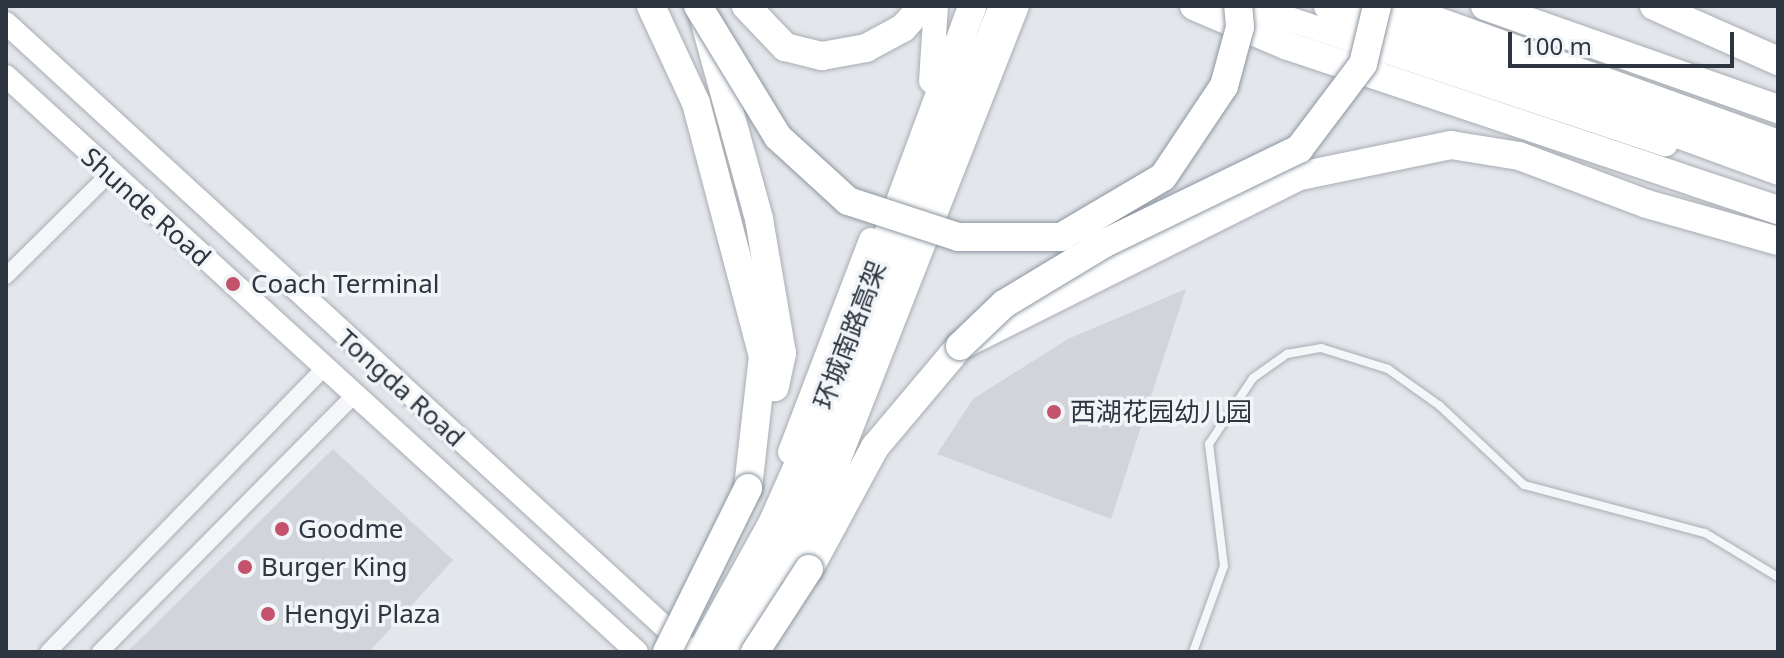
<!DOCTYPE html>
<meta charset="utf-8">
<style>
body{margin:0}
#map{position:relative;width:1784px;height:658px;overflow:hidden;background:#e3e6ea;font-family:"Noto Sans","Noto Sans SC",sans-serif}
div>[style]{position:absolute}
.built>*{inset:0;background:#d1d5db}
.roads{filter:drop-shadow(0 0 2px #a8adb4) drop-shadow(0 0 2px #a8adb4)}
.lane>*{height:8px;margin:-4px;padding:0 4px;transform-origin:4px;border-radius:4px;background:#f5f6f8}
.street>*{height:16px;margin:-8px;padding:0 8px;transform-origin:8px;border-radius:8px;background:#f5f6f8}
.secondary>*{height:22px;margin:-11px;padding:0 11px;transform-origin:11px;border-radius:11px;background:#fff}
.primary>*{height:24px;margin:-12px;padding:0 12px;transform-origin:12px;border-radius:12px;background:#fff}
.highway>*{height:28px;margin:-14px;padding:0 14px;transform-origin:14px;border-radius:14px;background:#fff}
.bridges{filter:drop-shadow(0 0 2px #8b959f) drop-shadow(0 0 2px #8b959f)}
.highway-bridge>*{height:28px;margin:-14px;padding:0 14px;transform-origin:14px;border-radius:14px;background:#fff}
.dots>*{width:22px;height:22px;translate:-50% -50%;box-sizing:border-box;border:4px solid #f2f5f7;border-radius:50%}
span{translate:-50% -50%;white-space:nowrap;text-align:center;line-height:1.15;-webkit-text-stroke:7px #f2f5f7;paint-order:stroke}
.street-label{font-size:26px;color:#2c3540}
.poi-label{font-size:26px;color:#2c3540}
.left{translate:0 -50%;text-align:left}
.frame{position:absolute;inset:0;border:8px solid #2c3540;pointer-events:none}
.scale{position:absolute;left:1508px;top:32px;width:226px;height:36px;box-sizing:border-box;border:4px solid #2c3540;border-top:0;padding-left:10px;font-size:24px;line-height:28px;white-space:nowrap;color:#2c3540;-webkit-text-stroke:6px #f2f5f7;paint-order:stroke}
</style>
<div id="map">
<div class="built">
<div style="clip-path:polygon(1186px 289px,1111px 519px,937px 454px,973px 399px,1068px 339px)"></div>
<div style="clip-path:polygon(333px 449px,453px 560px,369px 652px,127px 652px)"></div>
</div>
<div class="roads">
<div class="lane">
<div style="left:1193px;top:652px;width:91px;rotate:-70.2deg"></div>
<div style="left:1224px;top:566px;width:123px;rotate:-97deg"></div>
<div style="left:1209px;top:444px;width:79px;rotate:-56.3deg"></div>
<div style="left:1253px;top:378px;width:42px;rotate:-35.2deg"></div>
<div style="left:1287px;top:354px;width:35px;rotate:-10deg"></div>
<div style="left:1321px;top:348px;width:70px;rotate:17.4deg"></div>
<div style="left:1388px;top:369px;width:64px;rotate:35.4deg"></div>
<div style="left:1440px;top:406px;width:115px;rotate:43.2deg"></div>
<div style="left:1524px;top:485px;width:187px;rotate:14.9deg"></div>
<div style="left:1705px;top:533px;width:85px;rotate:31.1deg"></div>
</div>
<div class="street">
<div style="left:6px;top:276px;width:144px;rotate:-44.7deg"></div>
<div style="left:48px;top:652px;width:399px;rotate:-45.8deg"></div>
<div style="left:100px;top:652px;width:364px;rotate:-45.3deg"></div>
</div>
<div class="secondary">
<div style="left:6px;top:23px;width:931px;rotate:42.52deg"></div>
<div style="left:6px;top:76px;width:854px;rotate:42.39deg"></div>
</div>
<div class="primary">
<div style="left:1250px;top:6px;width:438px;rotate:18.4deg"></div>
<div style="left:931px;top:81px;width:75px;rotate:-86.2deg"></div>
<div style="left:790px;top:452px;width:227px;rotate:-69.1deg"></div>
<div style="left:793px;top:576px;width:612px;rotate:-68.55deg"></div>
</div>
<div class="highway">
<div style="left:651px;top:6px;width:107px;rotate:65.1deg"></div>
<div style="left:696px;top:103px;width:262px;rotate:75.2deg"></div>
<div style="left:763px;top:356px;width:133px;rotate:96.5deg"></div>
<div style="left:746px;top:6px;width:57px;rotate:46.4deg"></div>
<div style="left:785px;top:47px;width:38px;rotate:14deg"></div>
<div style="left:822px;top:56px;width:45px;rotate:-10.3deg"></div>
<div style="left:866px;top:48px;width:42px;rotate:-28.4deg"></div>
<div style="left:903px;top:28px;width:30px;rotate:-48deg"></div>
<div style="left:1194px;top:6px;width:102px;rotate:23.1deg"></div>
<div style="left:1288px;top:46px;width:517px;rotate:18.51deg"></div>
<div style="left:1328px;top:6px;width:479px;rotate:20.1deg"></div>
<div style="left:1395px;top:6px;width:407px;rotate:19.8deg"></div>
<div style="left:1485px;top:6px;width:311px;rotate:19.4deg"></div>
<div style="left:1654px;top:6px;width:136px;rotate:23.9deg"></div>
<div style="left:704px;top:19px;width:207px;rotate:74.6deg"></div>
<div style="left:759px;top:219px;width:136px;rotate:80.3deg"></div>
<div style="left:782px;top:353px;width:35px;rotate:102deg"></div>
<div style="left:809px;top:569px;width:139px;rotate:-61.6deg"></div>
<div style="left:875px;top:447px;width:132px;rotate:-49.9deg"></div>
<div style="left:960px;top:346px;width:380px;rotate:-26.6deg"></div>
<div style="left:1300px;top:176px;width:154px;rotate:-11.6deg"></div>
<div style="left:1451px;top:145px;width:69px;rotate:9.2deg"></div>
<div style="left:1519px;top:156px;width:137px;rotate:20.6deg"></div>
<div style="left:1647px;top:204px;width:136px;rotate:15.8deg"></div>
<div style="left:701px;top:652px;width:146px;rotate:-61deg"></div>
<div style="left:772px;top:524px;width:128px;rotate:-66deg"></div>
<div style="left:824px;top:407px;width:427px;rotate:-69.7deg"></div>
<div style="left:731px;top:652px;width:147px;rotate:-62.9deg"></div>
<div style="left:798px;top:521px;width:554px;rotate:-68.29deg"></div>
</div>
</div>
<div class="bridges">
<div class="highway-bridge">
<div style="left:698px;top:6px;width:153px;rotate:58.6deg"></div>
<div style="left:778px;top:137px;width:95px;rotate:42.4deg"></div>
<div style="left:848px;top:201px;width:116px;rotate:18.1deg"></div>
<div style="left:958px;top:237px;width:103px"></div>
<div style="left:1061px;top:237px;width:118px;rotate:-30.5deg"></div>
<div style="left:1163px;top:177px;width:110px;rotate:-56.2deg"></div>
<div style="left:1224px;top:86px;width:61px;rotate:-74.8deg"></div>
<div style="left:1240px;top:27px;width:21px;rotate:-95deg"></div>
<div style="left:960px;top:346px;width:61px;rotate:-43.7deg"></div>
<div style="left:1004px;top:304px;width:118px;rotate:-31.1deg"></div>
<div style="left:1105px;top:243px;width:216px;rotate:-25.9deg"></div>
<div style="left:1299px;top:149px;width:106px;rotate:-53deg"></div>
<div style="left:1363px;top:64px;width:60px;rotate:-76.4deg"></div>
<div style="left:667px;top:652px;width:183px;rotate:-63.7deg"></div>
<div style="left:755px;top:652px;width:99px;rotate:-57deg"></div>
</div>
</div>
<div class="dots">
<div style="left:233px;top:284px;background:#c3536d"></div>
<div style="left:1054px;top:412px;background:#c3536d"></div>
<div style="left:282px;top:529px;background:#c3536d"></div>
<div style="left:245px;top:567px;background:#c3536d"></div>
<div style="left:268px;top:614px;background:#c3536d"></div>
</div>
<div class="street-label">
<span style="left:146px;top:207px;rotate:42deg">Shunde Road</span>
<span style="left:850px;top:335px;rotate:-69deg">环城南路高架</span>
<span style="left:401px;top:388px;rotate:42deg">Tongda Road</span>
</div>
<div class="poi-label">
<span class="left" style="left:251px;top:284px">Coach Terminal</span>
<span class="left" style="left:1070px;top:412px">西湖花园幼儿园</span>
<span class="left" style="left:298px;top:529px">Goodme</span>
<span class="left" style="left:261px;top:567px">Burger King</span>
<span class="left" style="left:284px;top:614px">Hengyi Plaza</span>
</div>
<div class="frame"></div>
<div class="scale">100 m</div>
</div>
